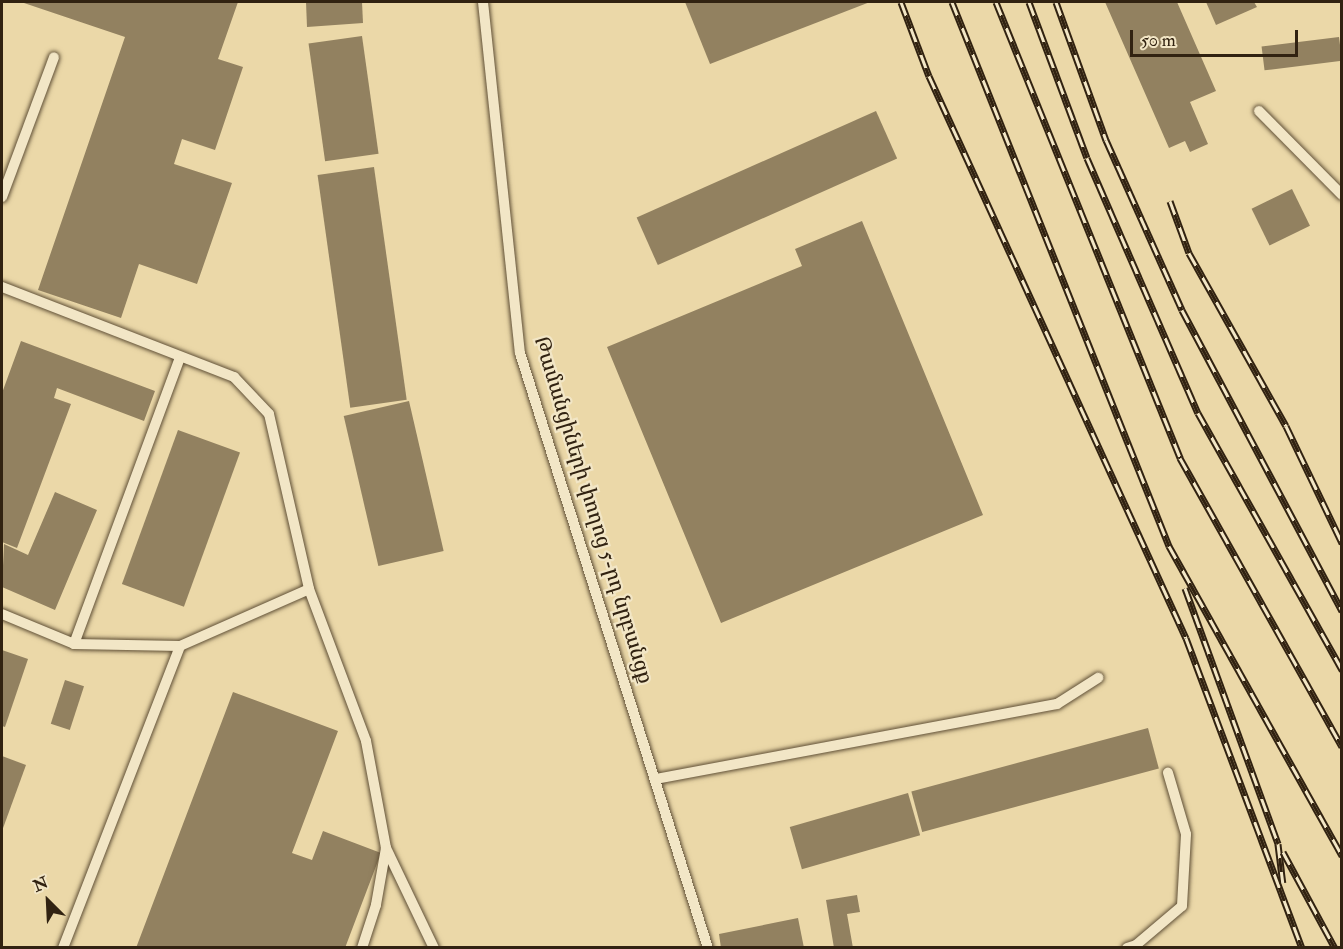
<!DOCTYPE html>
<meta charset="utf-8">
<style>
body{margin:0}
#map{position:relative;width:1343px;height:949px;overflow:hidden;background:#ebd8a8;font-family:"IM FELL Double Pica","Noto Serif Armenian",serif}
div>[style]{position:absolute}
.building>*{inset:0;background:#928160;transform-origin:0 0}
.roads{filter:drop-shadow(0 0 2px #605037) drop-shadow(0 0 2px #605037)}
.lane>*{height:10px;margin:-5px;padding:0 5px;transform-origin:5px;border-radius:5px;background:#f2e6c6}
.rail>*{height:7px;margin-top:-3.5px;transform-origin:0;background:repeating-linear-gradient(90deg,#f2e6c6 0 14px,#312211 0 28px);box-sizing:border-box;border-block:2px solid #312211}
span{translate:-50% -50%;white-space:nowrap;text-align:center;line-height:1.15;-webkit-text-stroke:4.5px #f2e6c6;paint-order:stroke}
.street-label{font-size:21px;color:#312211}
.frame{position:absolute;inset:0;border:3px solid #312211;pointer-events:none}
.north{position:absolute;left:18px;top:871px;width:60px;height:60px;-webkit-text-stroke:4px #f2e6c6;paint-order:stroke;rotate:336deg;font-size:16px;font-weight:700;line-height:24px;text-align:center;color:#312211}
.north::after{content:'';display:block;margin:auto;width:21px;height:27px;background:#312211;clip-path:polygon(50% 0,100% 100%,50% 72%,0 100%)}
.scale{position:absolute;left:1130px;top:30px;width:168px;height:27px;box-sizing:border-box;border:3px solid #312211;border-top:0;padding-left:8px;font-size:18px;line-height:21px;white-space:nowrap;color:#312211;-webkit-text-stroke:4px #f2e6c6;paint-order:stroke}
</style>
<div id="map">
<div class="building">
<div style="clip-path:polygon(21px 2px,238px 2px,218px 59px,243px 67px,215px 150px,182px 139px,174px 164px,232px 183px,197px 284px,139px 264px,121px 318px,38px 290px,125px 37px)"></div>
<div style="clip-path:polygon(306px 2px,362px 2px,363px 23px,307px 27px)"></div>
<div style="clip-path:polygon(685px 2px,870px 2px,710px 64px)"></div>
<div style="clip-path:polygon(1105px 2px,1177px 2px,1216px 91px,1190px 102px,1208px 144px,1190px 152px,1185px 141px,1169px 148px)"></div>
<div style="clip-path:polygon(1206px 2px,1254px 2px,1257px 7px,1216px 25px)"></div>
<div style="left:362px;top:36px;width:119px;height:54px;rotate:82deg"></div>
<div style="left:1339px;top:37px;width:24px;height:78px;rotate:83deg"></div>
<div style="left:876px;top:111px;width:52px;height:262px;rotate:66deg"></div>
<div style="left:374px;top:167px;width:235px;height:57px;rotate:82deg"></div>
<div style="left:1292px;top:189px;width:41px;height:45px;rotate:64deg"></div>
<div style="clip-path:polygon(862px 221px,983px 515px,721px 623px,607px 347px,802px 266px,795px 249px)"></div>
<div style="clip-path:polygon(21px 341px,155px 391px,144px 421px,57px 388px,54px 398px,71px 404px,17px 548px,2px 542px,2px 393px)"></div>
<div style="left:409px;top:401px;width:154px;height:67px;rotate:77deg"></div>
<div style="left:178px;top:430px;width:66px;height:164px;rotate:20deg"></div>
<div style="clip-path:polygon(55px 492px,97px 510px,55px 610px,2px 587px,4px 544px,28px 555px)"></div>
<div style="clip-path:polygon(2px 650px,28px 659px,5px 727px,2px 726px)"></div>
<div style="left:65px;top:680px;width:20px;height:46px;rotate:18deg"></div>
<div style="clip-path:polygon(233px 692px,338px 731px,292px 853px,312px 860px,323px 831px,381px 853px,345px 948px,136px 948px)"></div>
<div style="left:1148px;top:728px;width:42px;height:245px;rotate:75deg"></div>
<div style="clip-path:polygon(2px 756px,26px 765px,2px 831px)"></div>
<div style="left:908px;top:793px;width:44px;height:123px;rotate:74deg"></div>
<div style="clip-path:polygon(857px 895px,860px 912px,847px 914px,853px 948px,834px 948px,826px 900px)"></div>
<div style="clip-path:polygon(798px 918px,804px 948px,721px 948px,719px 934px)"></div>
</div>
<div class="roads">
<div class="lane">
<div style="left:483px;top:2px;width:353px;rotate:84deg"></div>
<div style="left:520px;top:353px;width:624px;rotate:72.47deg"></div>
<div style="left:1259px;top:111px;width:118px;rotate:45.3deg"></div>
<div style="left:2px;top:197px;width:149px;rotate:-69.6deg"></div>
<div style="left:2px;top:287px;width:249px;rotate:21.2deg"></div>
<div style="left:234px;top:377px;width:51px;rotate:46.6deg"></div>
<div style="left:269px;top:414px;width:180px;rotate:77.1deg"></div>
<div style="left:2px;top:614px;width:78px;rotate:22.6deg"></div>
<div style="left:74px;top:644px;width:106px;rotate:1.1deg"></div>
<div style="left:180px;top:646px;width:141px;rotate:-23.8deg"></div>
<div style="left:309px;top:589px;width:162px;rotate:69.4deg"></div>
<div style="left:366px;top:741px;width:109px;rotate:79.4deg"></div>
<div style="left:386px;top:848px;width:58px;rotate:100deg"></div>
<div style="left:376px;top:905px;width:45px;rotate:108deg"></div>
<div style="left:74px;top:644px;width:305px;rotate:-69.7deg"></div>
<div style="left:656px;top:779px;width:408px;rotate:-10.6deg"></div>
<div style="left:1057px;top:704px;width:49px;rotate:-32.4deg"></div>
<div style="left:386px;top:848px;width:111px;rotate:64.4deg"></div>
<div style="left:63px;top:948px;width:324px;rotate:-68.8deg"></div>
<div style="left:1127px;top:948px;width:9px;rotate:-18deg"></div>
<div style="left:1136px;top:945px;width:60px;rotate:-40.3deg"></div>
<div style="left:1182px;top:906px;width:72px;rotate:-86.8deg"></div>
<div style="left:1186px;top:834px;width:64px;rotate:-106.4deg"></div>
</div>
</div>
<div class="rail">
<div style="left:901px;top:2px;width:79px;rotate:69.3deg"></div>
<div style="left:929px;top:76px;width:618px;rotate:65.43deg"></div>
<div style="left:1186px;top:638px;width:331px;rotate:69.5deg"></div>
<div style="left:952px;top:2px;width:586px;rotate:68.25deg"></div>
<div style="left:1169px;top:546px;width:355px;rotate:60.8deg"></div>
<div style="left:996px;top:2px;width:492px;rotate:68deg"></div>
<div style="left:1180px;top:458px;width:331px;rotate:60.7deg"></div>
<div style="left:1029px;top:2px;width:166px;rotate:69.6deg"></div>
<div style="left:1087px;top:158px;width:278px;rotate:66.5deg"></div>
<div style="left:1198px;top:413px;width:295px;rotate:60.7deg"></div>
<div style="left:1056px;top:2px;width:147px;rotate:70.1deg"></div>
<div style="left:1106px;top:140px;width:186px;rotate:65.9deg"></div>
<div style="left:1182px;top:310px;width:341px;rotate:62deg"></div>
<div style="left:1170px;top:201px;width:55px;rotate:69.9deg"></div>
<div style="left:1189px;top:253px;width:198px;rotate:60.7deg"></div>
<div style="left:1286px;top:426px;width:130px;rotate:64.4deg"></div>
<div style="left:1185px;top:588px;width:272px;rotate:70deg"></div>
<div style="left:1278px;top:844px;width:39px;rotate:83deg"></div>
<div style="left:1283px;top:852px;width:109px;rotate:61.6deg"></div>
</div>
<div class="street-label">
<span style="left:593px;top:510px;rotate:73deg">Թամանցիների փողոց 5-րդ նրբանցք</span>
</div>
<div class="frame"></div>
<div class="north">N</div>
<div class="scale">50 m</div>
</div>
